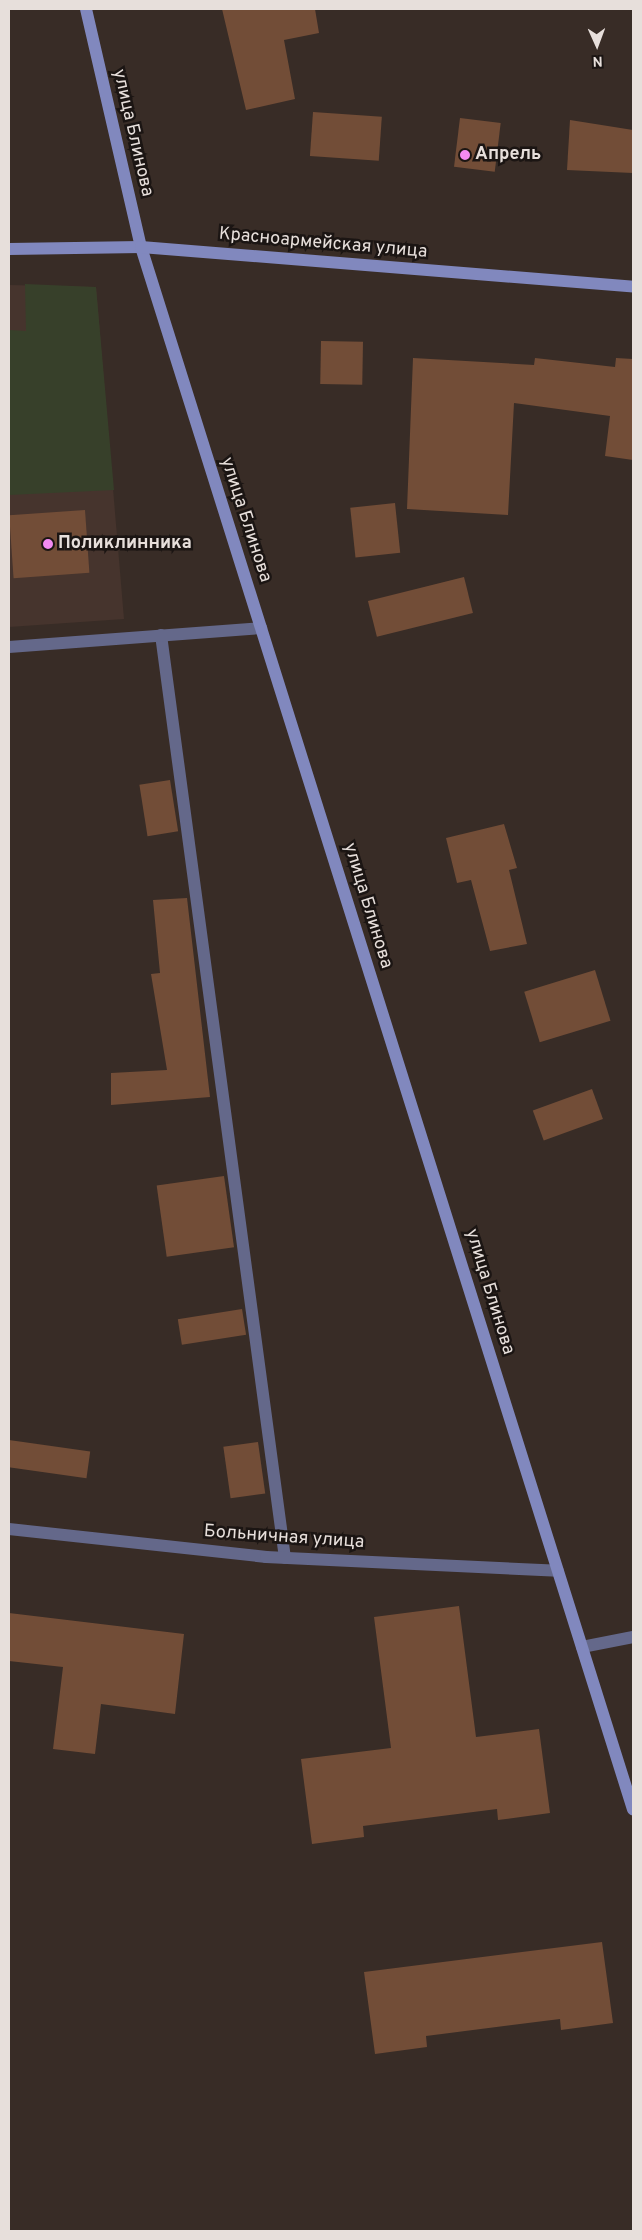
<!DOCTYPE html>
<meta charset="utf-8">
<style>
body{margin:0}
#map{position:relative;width:642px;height:2240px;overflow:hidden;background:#382c26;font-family:Overpass,sans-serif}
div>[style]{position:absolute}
.built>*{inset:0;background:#46342d}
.green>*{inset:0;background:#37402a}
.building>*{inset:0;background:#724d37;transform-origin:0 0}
.street>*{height:12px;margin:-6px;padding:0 6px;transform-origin:6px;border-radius:6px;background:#64688a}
.secondary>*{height:12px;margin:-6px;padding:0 6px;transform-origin:6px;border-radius:6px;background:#8188be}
.dots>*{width:14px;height:14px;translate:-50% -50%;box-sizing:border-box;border:2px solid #1b1513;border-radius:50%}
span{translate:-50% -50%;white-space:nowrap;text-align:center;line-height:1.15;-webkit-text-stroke:5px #1b1513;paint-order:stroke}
.street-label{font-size:18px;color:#e7dfdb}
.poi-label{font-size:18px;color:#e7dfdb;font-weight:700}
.left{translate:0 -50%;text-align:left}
.frame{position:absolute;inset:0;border:10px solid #e7dfdb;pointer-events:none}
.north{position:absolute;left:572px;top:20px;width:50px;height:50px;-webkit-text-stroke:4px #1b1513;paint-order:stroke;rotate:178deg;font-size:14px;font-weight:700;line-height:20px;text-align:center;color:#e7dfdb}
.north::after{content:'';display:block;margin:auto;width:18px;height:22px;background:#e7dfdb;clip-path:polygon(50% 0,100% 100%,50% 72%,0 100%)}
</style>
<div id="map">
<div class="built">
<div style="clip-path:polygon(9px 285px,96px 287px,124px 619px,9px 627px)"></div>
</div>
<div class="green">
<div style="clip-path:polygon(25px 284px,96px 287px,114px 490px,9px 495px,9px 330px,26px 331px)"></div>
</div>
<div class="building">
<div style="clip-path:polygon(222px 9px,315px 9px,319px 33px,284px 40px,295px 99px,246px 110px)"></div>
<div style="left:313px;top:112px;width:69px;height:44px;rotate:4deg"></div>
<div style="left:460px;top:118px;width:41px;height:49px;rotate:7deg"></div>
<div style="clip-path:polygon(570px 120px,633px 130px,633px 173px,567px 170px)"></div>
<div style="left:321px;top:341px;width:42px;height:43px;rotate:1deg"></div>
<div style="clip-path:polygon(413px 358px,534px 365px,535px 358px,615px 367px,616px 358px,633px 359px,633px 460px,605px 456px,610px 416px,514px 403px,508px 515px,407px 509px)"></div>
<div style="left:395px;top:503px;width:50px;height:45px;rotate:84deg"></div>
<div style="left:85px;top:510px;width:63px;height:76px;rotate:86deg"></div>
<div style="left:464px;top:577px;width:37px;height:99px;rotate:76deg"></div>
<div style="left:170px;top:780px;width:52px;height:31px;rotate:81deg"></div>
<div style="clip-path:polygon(504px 824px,517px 868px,509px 870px,527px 944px,490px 951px,471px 880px,457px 883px,446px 838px)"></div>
<div style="clip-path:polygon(187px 898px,210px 1097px,111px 1105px,111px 1073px,167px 1070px,151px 974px,160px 973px,153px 900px)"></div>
<div style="left:595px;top:970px;width:53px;height:74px;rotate:73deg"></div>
<div style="left:592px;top:1089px;width:32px;height:63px;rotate:70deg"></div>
<div style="left:224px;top:1176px;width:72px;height:68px;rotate:82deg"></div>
<div style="left:242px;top:1309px;width:26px;height:65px;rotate:81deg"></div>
<div style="left:9px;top:1440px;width:82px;height:27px;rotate:8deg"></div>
<div style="left:258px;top:1442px;width:52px;height:35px;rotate:82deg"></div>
<div style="clip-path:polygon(459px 1606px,476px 1737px,539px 1729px,550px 1813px,498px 1820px,497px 1809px,363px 1826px,364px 1837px,312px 1844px,301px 1759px,391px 1748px,374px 1617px)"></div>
<div style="clip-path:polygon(9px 1613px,184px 1634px,175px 1714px,101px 1704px,95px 1754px,53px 1749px,63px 1667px,9px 1661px)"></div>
<div style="clip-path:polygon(602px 1942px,613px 2023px,561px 2030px,560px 2019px,426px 2036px,427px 2047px,375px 2054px,364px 1972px)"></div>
</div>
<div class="street">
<div style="left:161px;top:635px;width:931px;rotate:82.35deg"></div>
<div style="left:9px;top:647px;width:253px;rotate:-4.3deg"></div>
<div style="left:9px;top:1529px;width:259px;rotate:6.2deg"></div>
<div style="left:266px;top:1557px;width:292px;rotate:2.7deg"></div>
<div style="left:582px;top:1647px;width:52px;rotate:-11.1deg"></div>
</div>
<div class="secondary">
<div style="left:86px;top:9px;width:244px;rotate:77deg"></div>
<div style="left:141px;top:247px;width:1638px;rotate:72.52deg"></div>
<div style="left:9px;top:249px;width:132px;rotate:-0.9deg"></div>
<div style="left:141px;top:247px;width:494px;rotate:4.6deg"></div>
</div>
<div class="dots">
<div style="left:465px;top:155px;background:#f38af2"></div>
<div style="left:48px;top:544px;background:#f38af2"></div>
</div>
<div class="street-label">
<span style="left:132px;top:133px;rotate:77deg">улица Блинова</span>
<span style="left:323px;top:244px;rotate:5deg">Красноармейская улица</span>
<span style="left:245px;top:520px;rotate:72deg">улица Блинова</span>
<span style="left:367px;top:906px;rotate:73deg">улица Блинова</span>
<span style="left:489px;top:1292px;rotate:73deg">улица Блинова</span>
<span style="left:284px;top:1538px;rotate:4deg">Больничная улица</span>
</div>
<div class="poi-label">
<span class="left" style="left:475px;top:155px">Апрель</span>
<span class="left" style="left:58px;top:544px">Поликлинника</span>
</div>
<div class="frame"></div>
<div class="north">N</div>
</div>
